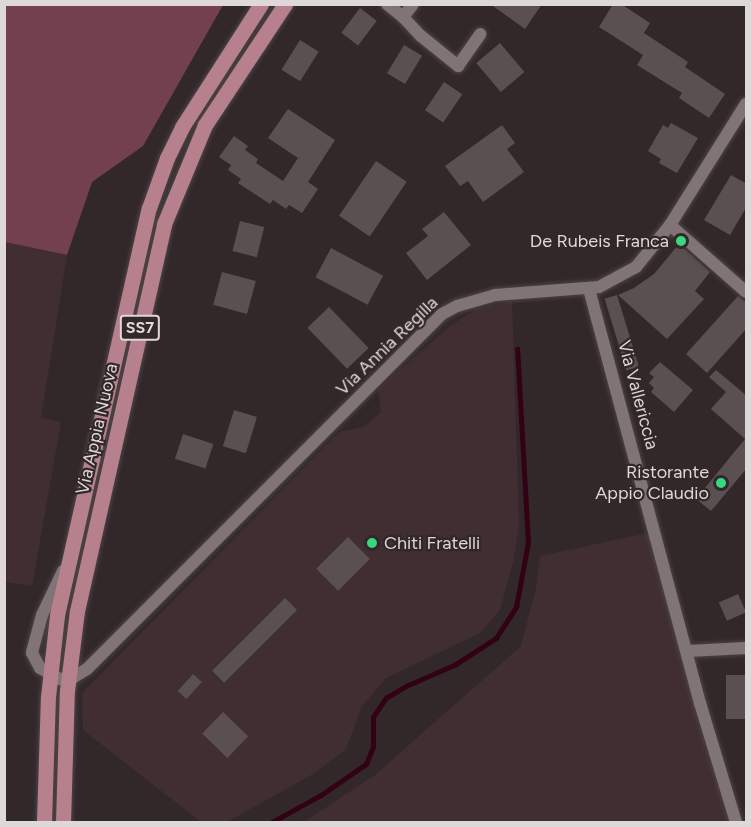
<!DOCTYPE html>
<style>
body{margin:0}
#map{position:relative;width:751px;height:827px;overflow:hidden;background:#32282a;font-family:Figtree,sans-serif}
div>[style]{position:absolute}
.built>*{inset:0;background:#402e32}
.green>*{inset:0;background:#73414e}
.stream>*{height:4.5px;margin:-2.25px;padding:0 2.25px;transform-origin:2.25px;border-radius:2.25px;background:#320214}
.building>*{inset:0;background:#5a4f51;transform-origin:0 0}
.roads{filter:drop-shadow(0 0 2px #4d4446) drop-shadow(0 0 2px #4d4446)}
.street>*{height:12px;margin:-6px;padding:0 6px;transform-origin:6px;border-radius:6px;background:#807476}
.primary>*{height:15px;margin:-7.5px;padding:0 7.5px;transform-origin:7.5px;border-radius:7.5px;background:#b7808d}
.dots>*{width:16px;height:16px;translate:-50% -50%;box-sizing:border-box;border:3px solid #32282a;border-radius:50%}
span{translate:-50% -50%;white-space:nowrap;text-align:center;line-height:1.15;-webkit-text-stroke:4.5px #32282a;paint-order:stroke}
.shield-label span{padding:2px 4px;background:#32282a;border:2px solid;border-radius:4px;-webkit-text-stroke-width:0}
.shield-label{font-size:16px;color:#dfd8d9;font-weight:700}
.poi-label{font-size:18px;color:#dfd8d9}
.right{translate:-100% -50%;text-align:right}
.left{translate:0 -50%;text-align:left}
.street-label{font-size:18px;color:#dfd8d9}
.frame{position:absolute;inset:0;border:6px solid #dfd8d9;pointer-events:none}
</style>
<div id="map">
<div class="built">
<div style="clip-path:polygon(5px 242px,67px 255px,41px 418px,61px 422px,32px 586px,5px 582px)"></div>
<div style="clip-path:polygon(512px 301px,519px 525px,513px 562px,500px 610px,480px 633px,386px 678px,362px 706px,346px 749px,313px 774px,227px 822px,201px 822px,83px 730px,82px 693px,339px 432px,364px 427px,381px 412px,378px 389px,451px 325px,477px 309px)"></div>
<div style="clip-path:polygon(648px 533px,730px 822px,304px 822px,375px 775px,521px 646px,536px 588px,540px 556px)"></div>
</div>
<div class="green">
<div style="clip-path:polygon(5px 4px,223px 5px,143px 146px,92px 182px,67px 255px,5px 242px)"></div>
</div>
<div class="stream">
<div style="left:272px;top:822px;width:56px;rotate:-28.9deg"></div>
<div style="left:321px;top:795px;width:55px;rotate:-34.6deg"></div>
<div style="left:366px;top:764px;width:18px;rotate:-68deg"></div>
<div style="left:373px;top:747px;width:30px;rotate:-90deg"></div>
<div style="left:373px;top:717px;width:23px;rotate:-56deg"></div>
<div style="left:386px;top:698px;width:23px;rotate:-31deg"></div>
<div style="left:406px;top:686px;width:55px;rotate:-23.7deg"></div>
<div style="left:456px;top:664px;width:48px;rotate:-33deg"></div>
<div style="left:496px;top:638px;width:37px;rotate:-57deg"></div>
<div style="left:516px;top:607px;width:65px;rotate:-79.4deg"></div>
<div style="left:528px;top:543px;width:194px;rotate:-93.2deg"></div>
</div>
<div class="building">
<div style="clip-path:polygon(490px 4px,542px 4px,525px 29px)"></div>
<div style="clip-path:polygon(613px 4px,621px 4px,650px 23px,644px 33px,688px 62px,685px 67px,725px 94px,709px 118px,679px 98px,682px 93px,637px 65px,643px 55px,599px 27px)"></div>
<div style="left:360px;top:8px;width:21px;height:31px;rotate:37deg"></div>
<div style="left:300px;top:40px;width:22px;height:35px;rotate:32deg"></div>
<div style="left:500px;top:43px;width:38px;height:31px;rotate:50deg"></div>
<div style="left:404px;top:45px;width:21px;height:33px;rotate:31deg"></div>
<div style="left:444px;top:82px;width:22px;height:34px;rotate:34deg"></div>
<div style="clip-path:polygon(288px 109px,335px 140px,308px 182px,318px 189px,302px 213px,289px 205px,286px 209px,273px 200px,270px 204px,238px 183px,241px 179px,228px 170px,231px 165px,219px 157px,234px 136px,248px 146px,245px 150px,258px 159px,256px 163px,283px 181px,298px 158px,268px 138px)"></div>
<div style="clip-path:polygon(671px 123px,698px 138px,677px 173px,659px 163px,661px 159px,648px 151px,663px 125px,668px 128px)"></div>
<div style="clip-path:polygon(502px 125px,515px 143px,507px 149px,524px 172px,483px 202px,468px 181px,460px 186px,445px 166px)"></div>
<div style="left:376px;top:161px;width:37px;height:66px;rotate:34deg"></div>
<div style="clip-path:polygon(731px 175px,747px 184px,747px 206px,730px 235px,704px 220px)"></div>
<div style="clip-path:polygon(444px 212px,471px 245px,427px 280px,406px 253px,428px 236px,422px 229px)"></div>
<div style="left:240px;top:221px;width:25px;height:31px;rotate:14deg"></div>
<div style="clip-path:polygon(679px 244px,710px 272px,695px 291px,704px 299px,667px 339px,618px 295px,634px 288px,654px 274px)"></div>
<div style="left:331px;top:248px;width:59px;height:33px;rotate:28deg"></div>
<div style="left:222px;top:272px;width:35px;height:34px;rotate:15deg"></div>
<div style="left:617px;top:295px;width:75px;height:13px;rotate:73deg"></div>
<div style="clip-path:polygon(738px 296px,747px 303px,747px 328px,707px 373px,686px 354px)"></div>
<div style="left:329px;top:307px;width:57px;height:30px;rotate:46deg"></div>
<div style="clip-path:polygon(660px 362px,693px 390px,674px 412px,651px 392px,654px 388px,649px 383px,654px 377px,649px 373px)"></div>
<div style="clip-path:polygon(716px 370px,747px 396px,747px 468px,711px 511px,696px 499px,745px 439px,711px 409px,726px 392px,709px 377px)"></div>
<div style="left:234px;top:410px;width:24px;height:38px;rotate:17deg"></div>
<div style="left:183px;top:434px;width:32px;height:26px;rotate:18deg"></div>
<div style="left:348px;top:537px;width:31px;height:45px;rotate:45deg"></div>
<div style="left:738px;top:594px;width:20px;height:21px;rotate:66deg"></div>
<div style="left:285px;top:598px;width:17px;height:103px;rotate:45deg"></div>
<div style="left:193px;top:674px;width:12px;height:23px;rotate:42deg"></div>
<div style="left:726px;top:675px;width:21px;height:44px"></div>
<div style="left:223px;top:712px;width:35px;height:30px;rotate:44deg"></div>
</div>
<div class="roads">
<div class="street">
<div style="left:387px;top:4px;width:21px;rotate:39deg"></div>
<div style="left:403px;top:17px;width:16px;rotate:-52deg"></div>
<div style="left:403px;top:17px;width:26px;rotate:47deg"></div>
<div style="left:421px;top:36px;width:48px;rotate:39deg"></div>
<div style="left:458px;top:66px;width:39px;rotate:-55deg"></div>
<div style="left:670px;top:225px;width:101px;rotate:41.4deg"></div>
<div style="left:589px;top:289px;width:429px;rotate:75deg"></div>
<div style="left:700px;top:703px;width:124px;rotate:73.2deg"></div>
<div style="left:63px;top:571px;width:49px;rotate:115.5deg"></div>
<div style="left:42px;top:615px;width:39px;rotate:105deg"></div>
<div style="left:32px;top:653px;width:17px;rotate:62deg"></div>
<div style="left:40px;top:668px;width:23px;rotate:29deg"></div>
<div style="left:60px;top:679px;width:14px;rotate:-8deg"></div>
<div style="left:74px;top:677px;width:15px;rotate:-32deg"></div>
<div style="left:87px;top:669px;width:502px;rotate:-45deg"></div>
<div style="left:442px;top:314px;width:17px;rotate:-28deg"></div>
<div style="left:457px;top:306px;width:40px;rotate:-16deg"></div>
<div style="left:495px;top:295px;width:104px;rotate:-4.4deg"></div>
<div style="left:599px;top:287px;width:42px;rotate:-28.4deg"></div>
<div style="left:636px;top:267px;width:54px;rotate:-51deg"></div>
<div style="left:670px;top:225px;width:143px;rotate:-57.9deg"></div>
<div style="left:688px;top:651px;width:58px;rotate:-3deg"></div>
</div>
<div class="primary">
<div style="left:44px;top:822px;width:125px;rotate:-88.2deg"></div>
<div style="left:48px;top:697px;width:82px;rotate:-83.7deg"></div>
<div style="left:57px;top:615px;width:417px;rotate:-77.3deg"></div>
<div style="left:149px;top:208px;width:53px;rotate:-70.2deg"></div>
<div style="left:167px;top:158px;width:34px;rotate:-64deg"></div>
<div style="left:182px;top:127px;width:146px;rotate:-57.3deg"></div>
<div style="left:63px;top:822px;width:131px;rotate:-88.3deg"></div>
<div style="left:67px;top:691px;width:81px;rotate:-82.9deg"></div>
<div style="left:77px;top:611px;width:397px;rotate:-77.3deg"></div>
<div style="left:164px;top:224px;width:107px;rotate:-67.5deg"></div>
<div style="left:205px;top:125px;width:145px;rotate:-56.5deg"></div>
</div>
</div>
<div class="dots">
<div style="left:681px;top:241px;background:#38d880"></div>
<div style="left:721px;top:483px;background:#38d880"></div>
<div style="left:372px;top:543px;background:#38d880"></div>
</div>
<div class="shield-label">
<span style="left:140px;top:328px">SS7</span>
</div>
<div class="poi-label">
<span class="right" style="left:669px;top:241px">De Rubeis Franca</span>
<span class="right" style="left:709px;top:483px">Ristorante<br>Appio Claudio</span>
<span class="left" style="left:384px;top:543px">Chiti Fratelli</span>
</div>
<div class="street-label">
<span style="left:387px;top:346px;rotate:-44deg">Via Annia Regilla</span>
<span style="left:638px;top:395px;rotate:75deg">Via Vallericcia</span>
<span style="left:97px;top:429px;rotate:-77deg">Via Appia Nuova</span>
</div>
<div class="frame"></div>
</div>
